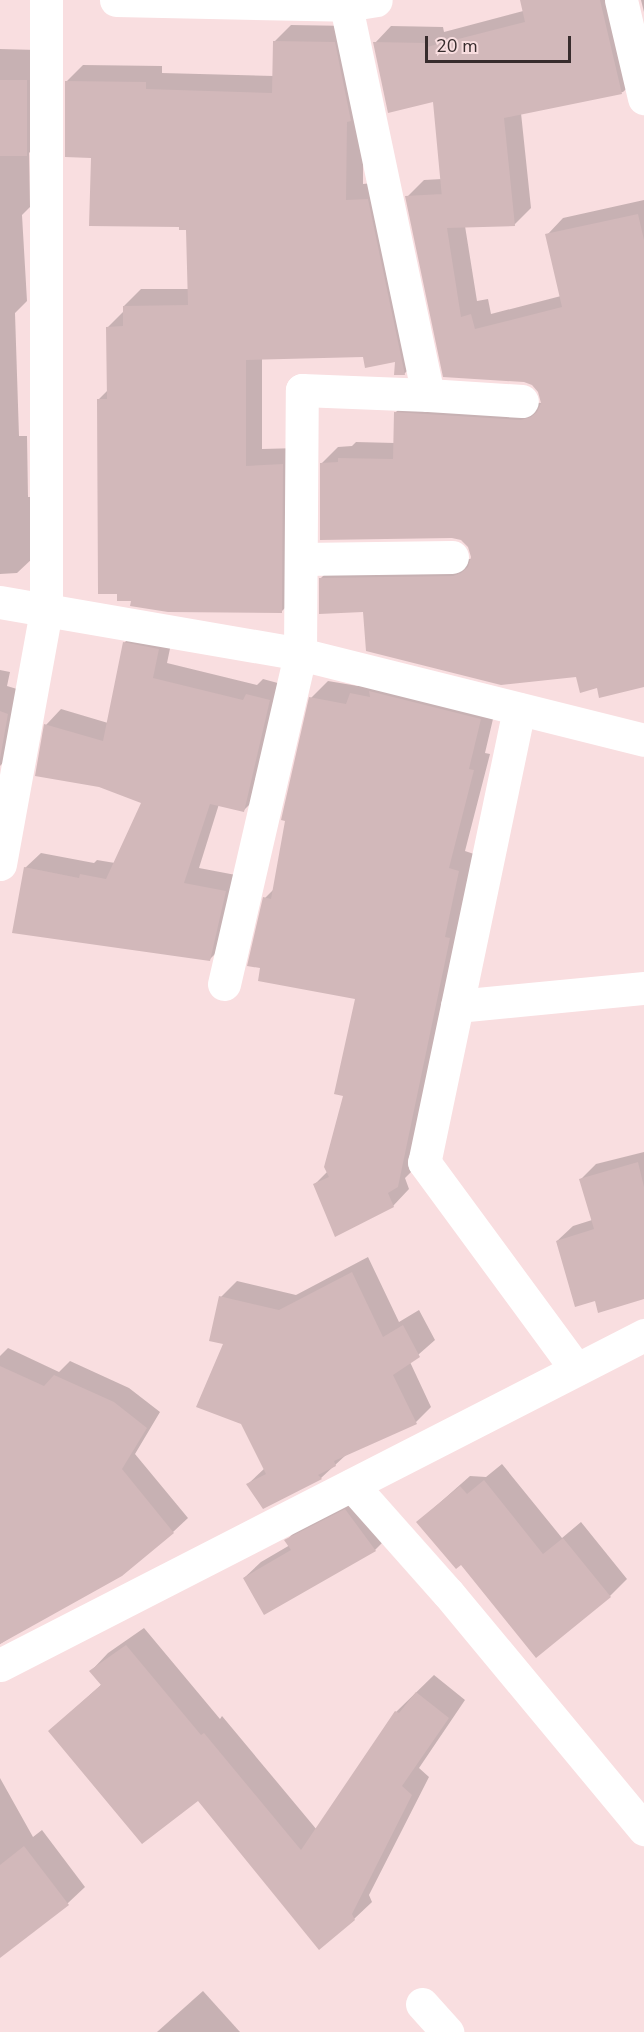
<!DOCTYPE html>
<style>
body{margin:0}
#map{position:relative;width:644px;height:2032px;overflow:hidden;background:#f9dee0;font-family:"Nunito Sans",sans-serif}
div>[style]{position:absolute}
.shadow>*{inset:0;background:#0003}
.building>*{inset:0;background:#d2b8ba;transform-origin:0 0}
.minor>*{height:33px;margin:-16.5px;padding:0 16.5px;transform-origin:16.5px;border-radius:16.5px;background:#fff}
span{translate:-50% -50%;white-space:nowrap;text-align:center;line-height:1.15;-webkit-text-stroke:4.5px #f9dee0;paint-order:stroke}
.scale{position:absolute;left:425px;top:36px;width:146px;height:27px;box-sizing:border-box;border:3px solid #372c2d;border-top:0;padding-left:8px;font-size:18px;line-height:21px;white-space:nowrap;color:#372c2d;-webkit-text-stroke:4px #f9dee0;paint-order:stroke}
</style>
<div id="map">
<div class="shadow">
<div style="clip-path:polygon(565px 0,622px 0,640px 76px,623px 92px,521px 113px,531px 208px,514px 225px,465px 226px,477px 301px,488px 299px,491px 314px,561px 296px,547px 235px,563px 218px,644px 200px,644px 685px,598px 686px,578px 675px,364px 610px,321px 578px,338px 561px,472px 559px,469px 546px,461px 539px,322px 463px,338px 447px,352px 446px,356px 442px,395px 443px,395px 413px,412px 396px,542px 403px,540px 391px,533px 384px,524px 381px,445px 376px,407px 197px,424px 180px,442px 179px,434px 100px,375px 43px,391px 26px,443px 27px,444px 32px)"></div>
<div style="clip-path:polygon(641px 0,644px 0,644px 12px)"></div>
<div style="clip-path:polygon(291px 25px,351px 26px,363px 107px,363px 184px,384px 182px,421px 357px,404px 374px,396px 360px,364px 355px,262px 358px,262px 449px,299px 448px,298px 595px,281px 612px,98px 400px,109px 389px,108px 327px,124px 311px,124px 306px,141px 289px,189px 289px,188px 229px,180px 226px,92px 156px,66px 82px,83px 65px,162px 66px,162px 73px,274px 76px,274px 42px)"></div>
<div style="clip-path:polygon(0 49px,38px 50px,43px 138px,29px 153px,30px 207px,22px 215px,27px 301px,15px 313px,19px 436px,27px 436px,28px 497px,32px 497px,34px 557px,17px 573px,0 574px)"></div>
<div style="clip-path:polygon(140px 628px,173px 634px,167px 663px,257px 685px,263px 679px,285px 685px,259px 795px,244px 810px,219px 804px,199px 868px,241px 876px,225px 944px,210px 959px,25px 868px,41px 853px,94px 863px,97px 860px,115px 863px,143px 802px,46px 725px,61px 709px,108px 723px,124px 643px)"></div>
<div style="clip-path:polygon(0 670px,10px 672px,7px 686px,17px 689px,14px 751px,0 766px)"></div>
<div style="clip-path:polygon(368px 677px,497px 702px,485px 753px,490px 754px,465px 851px,474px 854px,414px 1169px,405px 1178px,409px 1189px,393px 1206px,314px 1185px,328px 1171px,344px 1094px,356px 998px,265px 898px,274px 889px,311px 698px,328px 681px,358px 686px)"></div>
<div style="clip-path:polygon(644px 1152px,644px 1297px,596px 1299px,557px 1241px,573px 1226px,592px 1220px,581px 1179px,596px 1164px)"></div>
<div style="clip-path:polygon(368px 1257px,399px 1322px,419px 1310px,435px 1340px,410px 1362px,431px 1407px,416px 1422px,347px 1454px,321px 1478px,248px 1484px,265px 1468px,225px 1343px,221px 1297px,237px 1281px,296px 1295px)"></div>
<div style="clip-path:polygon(8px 1348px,59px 1372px,70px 1361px,129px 1388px,160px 1412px,135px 1454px,188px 1518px,173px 1532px,0 1644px,0 1356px)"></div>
<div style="clip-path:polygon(502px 1464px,562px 1538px,581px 1522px,627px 1579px,610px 1596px,462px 1563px,418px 1522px,470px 1476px,486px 1477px)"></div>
<div style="clip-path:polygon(361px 1494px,391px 1534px,375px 1550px,265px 1613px,244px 1578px,261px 1562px,290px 1545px,286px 1541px,302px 1524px)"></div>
<div style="clip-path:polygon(144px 1628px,220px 1719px,222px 1716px,317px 1830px,396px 1712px,434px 1675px,465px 1700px,419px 1768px,429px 1777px,369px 1895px,372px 1902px,354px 1919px,198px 1799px,50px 1731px,102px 1684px,91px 1671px,108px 1653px)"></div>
<div style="clip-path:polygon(0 1778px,33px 1837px,42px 1830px,85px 1887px,68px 1903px,0 1956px)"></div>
<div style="clip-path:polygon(203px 1991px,240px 2032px,157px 2032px)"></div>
</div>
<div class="building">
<div style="clip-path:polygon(520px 0,600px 0,622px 94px,504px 118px,515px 226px,447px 228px,461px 317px,471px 314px,475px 329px,562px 307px,545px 234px,638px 214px,644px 240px,644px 687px,599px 698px,597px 688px,580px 693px,576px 677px,501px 685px,366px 651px,363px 612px,319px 614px,319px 578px,453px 576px,461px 573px,468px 567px,471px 557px,468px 547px,461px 540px,452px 538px,320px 540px,320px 463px,338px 462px,338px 458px,393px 459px,394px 412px,521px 420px,531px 417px,537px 412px,541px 403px,538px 392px,532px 385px,524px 382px,443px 377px,405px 196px,442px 194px,442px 198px,433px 102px,388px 113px,373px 42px,426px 43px,427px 47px,525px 22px)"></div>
<div style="clip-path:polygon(273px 41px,335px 42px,351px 121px,347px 122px,346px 200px,368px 199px,405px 375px,394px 375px,395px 362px,365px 368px,363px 357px,246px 360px,246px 466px,283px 464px,282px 613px,168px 612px,130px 606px,131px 601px,117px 601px,117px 594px,98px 594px,97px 399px,107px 399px,106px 327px,123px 326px,123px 306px,188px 305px,186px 230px,179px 230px,179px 227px,89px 226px,91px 158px,65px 157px,65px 81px,146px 82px,146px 89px,272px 93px)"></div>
<div style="left:0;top:80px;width:27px;height:76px"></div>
<div style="clip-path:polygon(123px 642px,159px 649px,153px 678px,243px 700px,246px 694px,270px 700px,244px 812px,210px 804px,184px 883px,226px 891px,210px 961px,12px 933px,24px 867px,79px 878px,80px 874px,106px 879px,141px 803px,99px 787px,35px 776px,44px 724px,103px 741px)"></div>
<div style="clip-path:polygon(369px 691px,481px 719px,469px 769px,474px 770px,449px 868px,459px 871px,445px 937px,450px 938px,398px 1187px,388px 1193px,394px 1207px,335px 1237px,313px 1184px,329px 1177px,324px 1167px,343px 1096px,334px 1094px,355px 999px,258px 981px,260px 968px,247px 966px,263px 897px,271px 899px,285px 821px,281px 820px,309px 697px,346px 704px,350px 693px,370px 697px)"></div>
<div style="clip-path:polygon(0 711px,8px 714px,0 759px)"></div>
<div style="clip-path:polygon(638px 1162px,644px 1187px,644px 1299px,598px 1313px,595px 1301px,575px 1307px,556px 1241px,594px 1229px,579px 1179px)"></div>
<div style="clip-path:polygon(352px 1272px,383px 1337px,403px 1325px,420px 1357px,393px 1375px,417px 1424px,334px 1461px,336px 1466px,318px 1475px,322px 1479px,263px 1509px,246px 1484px,266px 1474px,241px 1424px,196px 1407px,223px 1344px,209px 1341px,219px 1296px,279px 1310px)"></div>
<div style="clip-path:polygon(0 1366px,44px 1386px,54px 1375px,114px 1402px,147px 1428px,122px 1469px,174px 1533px,122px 1576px,0 1644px)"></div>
<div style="clip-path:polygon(484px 1480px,543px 1554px,563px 1538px,611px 1597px,536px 1658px,461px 1565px,456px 1569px,416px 1522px,460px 1486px,467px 1494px)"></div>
<div style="clip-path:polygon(345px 1509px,376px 1551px,264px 1615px,243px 1578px,291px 1550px,284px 1540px)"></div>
<div style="clip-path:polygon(126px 1645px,201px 1735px,204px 1733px,301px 1850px,395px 1711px,399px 1713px,416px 1692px,449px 1718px,402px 1786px,412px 1795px,352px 1914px,355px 1920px,319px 1950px,198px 1801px,142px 1844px,48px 1731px,101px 1685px,89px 1671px)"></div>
<div style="clip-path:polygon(24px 1846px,69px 1905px,0 1958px,0 1865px)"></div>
</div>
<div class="minor">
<div style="left:116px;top:0;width:230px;rotate:1.2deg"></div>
<div style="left:346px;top:5px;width:30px;rotate:-9deg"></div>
<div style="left:621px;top:0;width:101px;rotate:76.8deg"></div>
<div style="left:428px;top:395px;width:94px;rotate:3.7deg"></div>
<div style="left:301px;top:559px;width:151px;rotate:-0.8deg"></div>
<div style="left:0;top:602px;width:304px;rotate:9.8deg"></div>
<div style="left:300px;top:654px;width:355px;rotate:14deg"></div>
<div style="left:519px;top:709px;width:463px;rotate:101.8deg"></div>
<div style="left:424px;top:1162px;width:257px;rotate:53.7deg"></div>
<div style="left:0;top:864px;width:258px;rotate:-79.7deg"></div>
<div style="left:46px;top:610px;width:610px;rotate:-90deg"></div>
<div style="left:224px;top:984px;width:339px;rotate:-77deg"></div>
<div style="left:300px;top:654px;width:264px;rotate:-89.6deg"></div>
<div style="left:302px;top:390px;width:126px;rotate:2.3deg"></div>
<div style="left:428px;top:395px;width:399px;rotate:-101.9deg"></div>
<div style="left:457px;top:1006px;width:188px;rotate:-5.5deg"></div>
<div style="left:352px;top:1485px;width:144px;rotate:48.4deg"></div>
<div style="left:448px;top:1593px;width:307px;rotate:50.3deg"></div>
<div style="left:0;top:1665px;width:724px;rotate:-27.13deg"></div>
<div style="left:422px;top:2004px;width:38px;rotate:48deg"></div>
</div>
<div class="scale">20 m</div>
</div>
